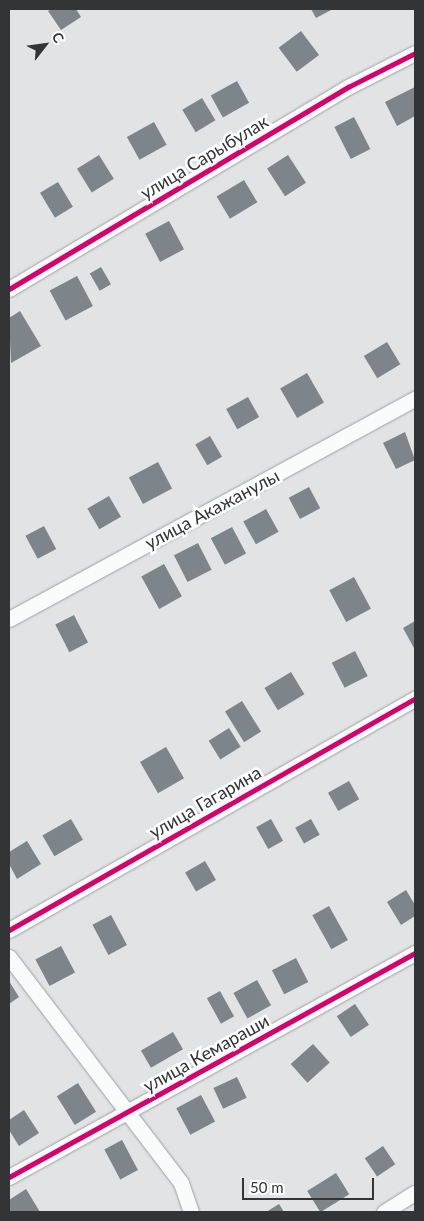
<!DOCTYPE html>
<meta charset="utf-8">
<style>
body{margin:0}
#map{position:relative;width:424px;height:1221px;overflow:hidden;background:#e1e3e5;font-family:Lato,sans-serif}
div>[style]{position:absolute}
.building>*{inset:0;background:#7d858a;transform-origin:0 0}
.roads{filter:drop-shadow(0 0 1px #9fa1a2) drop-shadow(0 0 1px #9fa1a2)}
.street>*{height:15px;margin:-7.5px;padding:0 7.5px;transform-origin:7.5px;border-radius:7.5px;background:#fafbfb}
.cycleway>*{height:5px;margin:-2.5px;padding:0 2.5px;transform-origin:2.5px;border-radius:2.5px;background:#d6006c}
span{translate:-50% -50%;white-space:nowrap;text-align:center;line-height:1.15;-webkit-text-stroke:5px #fff;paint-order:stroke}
.street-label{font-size:18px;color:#323435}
.frame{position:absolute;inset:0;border:10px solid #323435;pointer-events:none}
.north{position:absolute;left:20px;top:20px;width:50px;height:50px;-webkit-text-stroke:4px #fff;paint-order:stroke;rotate:60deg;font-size:14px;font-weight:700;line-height:20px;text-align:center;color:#323435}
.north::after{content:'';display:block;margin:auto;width:18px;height:22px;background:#323435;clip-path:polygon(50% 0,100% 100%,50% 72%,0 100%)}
.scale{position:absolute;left:242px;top:1178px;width:132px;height:22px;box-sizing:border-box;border:2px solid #323435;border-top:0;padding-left:6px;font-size:15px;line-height:18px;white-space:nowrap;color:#323435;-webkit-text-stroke:4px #fff;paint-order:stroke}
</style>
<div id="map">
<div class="building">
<div style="clip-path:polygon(52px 9px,76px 9px,81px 17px,61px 30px,48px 11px)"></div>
<div style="clip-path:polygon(311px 9px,333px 9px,316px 18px)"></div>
<div style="left:301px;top:31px;width:30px;height:28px;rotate:53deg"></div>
<div style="left:237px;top:81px;width:25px;height:30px;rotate:61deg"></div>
<div style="clip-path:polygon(415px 87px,415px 116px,397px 126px,385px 102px)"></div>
<div style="left:202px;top:98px;width:26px;height:23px;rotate:59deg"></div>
<div style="left:354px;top:117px;width:36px;height:22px;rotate:63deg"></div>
<div style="left:154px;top:122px;width:26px;height:31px;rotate:61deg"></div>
<div style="left:99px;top:155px;width:28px;height:26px;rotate:58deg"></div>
<div style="left:288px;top:155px;width:33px;height:25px;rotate:57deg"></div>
<div style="left:244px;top:180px;width:26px;height:32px;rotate:59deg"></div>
<div style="left:58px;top:182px;width:29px;height:21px;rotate:59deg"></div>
<div style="left:169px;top:221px;width:32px;height:27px;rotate:62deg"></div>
<div style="left:101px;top:267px;width:20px;height:13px;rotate:60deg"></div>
<div style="left:77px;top:276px;width:34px;height:31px;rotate:62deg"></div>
<div style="clip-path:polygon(20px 311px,41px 346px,11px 363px,9px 318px)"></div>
<div style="left:387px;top:342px;width:26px;height:27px;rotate:59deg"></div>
<div style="left:307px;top:373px;width:34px;height:31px;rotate:60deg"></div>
<div style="left:248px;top:397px;width:23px;height:25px;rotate:61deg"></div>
<div style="clip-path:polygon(405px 432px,415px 460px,396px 469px,383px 443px)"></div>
<div style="left:210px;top:436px;width:24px;height:17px;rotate:60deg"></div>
<div style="left:158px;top:462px;width:30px;height:33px;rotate:62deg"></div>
<div style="left:309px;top:487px;width:24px;height:23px;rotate:62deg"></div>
<div style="left:109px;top:496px;width:24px;height:25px;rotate:60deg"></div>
<div style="left:266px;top:509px;width:26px;height:26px;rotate:61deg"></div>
<div style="left:44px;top:526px;width:26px;height:21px;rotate:62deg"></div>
<div style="left:232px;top:527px;width:30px;height:24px;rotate:62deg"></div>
<div style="left:198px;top:543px;width:30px;height:27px;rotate:63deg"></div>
<div style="left:164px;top:564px;width:37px;height:26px;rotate:61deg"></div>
<div style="left:354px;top:577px;width:36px;height:28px;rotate:62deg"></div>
<div style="left:74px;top:615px;width:31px;height:21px;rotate:63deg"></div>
<div style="clip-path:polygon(415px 621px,415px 650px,403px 628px)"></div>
<div style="left:355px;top:651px;width:28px;height:26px;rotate:63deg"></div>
<div style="left:291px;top:672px;width:26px;height:31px;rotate:59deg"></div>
<div style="left:242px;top:701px;width:36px;height:20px;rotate:58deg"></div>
<div style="left:229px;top:728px;width:22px;height:24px;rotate:58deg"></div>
<div style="left:166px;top:747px;width:36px;height:30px;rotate:60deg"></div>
<div style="left:349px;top:781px;width:21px;height:24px;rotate:61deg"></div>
<div style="left:71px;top:819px;width:24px;height:33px;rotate:60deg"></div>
<div style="left:271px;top:819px;width:25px;height:17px;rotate:61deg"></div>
<div style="left:311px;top:819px;width:18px;height:18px;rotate:61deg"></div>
<div style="clip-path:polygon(27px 841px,41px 864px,17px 879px,9px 864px,9px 852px)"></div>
<div style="left:205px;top:861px;width:22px;height:23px;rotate:60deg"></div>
<div style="clip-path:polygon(406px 890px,415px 905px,415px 916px,401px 925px,387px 902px)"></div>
<div style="left:329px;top:906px;width:39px;height:19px;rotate:61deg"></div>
<div style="left:111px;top:915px;width:34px;height:21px;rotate:62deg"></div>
<div style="left:61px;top:946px;width:30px;height:29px;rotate:62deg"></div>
<div style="left:296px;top:958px;width:27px;height:27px;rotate:63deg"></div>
<div style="left:257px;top:980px;width:29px;height:27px;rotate:61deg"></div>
<div style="clip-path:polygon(9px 981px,19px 997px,9px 1004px)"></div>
<div style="left:220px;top:991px;width:29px;height:15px;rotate:61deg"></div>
<div style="left:355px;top:1004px;width:25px;height:22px;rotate:56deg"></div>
<div style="left:173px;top:1032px;width:20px;height:37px;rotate:60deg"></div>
<div style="left:313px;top:1044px;width:25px;height:30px;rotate:48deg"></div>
<div style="left:237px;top:1077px;width:23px;height:26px;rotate:65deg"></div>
<div style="left:78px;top:1083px;width:34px;height:25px;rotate:58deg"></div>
<div style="left:201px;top:1095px;width:30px;height:28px;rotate:62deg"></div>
<div style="clip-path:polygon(24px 1110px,39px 1133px,19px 1146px,9px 1130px,9px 1120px)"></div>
<div style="left:122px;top:1140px;width:34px;height:20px;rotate:62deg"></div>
<div style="left:383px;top:1146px;width:22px;height:22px;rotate:56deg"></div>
<div style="left:336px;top:1173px;width:25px;height:34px;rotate:58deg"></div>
<div style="clip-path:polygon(26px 1189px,40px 1212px,10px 1212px,9px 1200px)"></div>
<div style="clip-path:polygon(279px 1204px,284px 1212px,266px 1212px)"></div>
</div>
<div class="roads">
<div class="street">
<div style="left:9px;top:289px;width:395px;rotate:-30.8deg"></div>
<div style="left:348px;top:87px;width:75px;rotate:-26.9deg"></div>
<div style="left:9px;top:619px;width:462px;rotate:-28.5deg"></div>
<div style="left:9px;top:930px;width:468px;rotate:-29.7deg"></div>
<div style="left:9px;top:957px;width:284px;rotate:52.7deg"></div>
<div style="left:181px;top:1183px;width:31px;rotate:71deg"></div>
<div style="left:9px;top:1177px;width:464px;rotate:-28.9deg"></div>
<div style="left:384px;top:1212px;width:36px;rotate:-32deg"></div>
</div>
</div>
<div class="cycleway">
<div style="left:9px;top:289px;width:395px;rotate:-30.8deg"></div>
<div style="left:348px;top:87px;width:75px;rotate:-26.9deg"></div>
<div style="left:9px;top:930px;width:468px;rotate:-29.7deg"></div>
<div style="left:9px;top:1177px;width:464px;rotate:-28.9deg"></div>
</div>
<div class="street-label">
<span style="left:204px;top:157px;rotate:-31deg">улица Сарыбулак</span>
<span style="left:212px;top:509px;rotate:-28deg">улица Акажанулы</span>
<span style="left:205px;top:802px;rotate:-30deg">улица Гагарина</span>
<span style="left:206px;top:1053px;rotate:-29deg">улица Кемараши</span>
</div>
<div class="frame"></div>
<div class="north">С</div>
<div class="scale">50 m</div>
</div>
